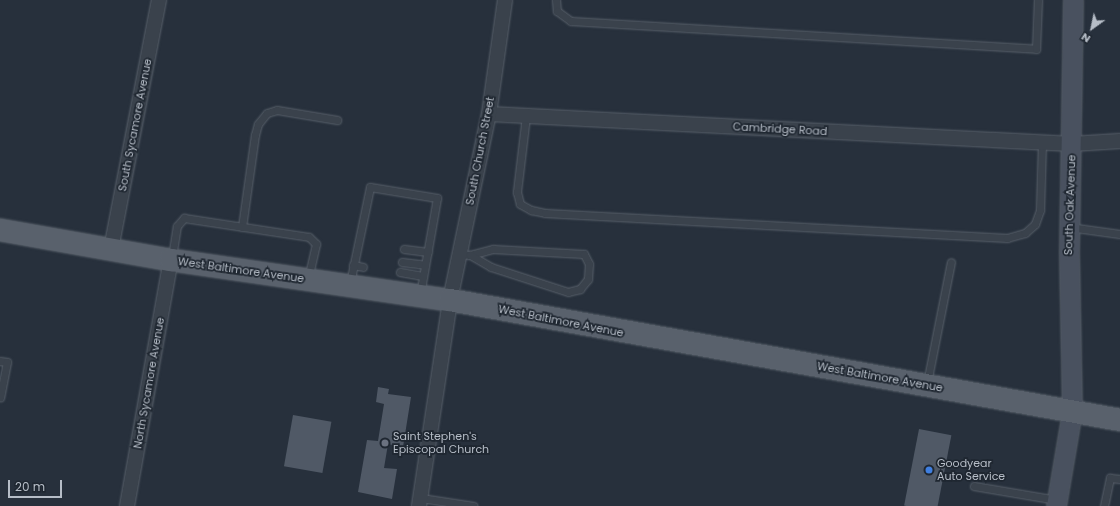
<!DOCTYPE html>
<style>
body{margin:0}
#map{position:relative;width:1120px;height:506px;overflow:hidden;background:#27303c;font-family:Poppins,sans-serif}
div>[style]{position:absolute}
.building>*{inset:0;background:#505966;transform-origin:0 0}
.roads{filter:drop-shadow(0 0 1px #58606a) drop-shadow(0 0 1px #58606a)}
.lane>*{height:7px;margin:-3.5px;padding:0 3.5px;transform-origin:3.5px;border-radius:3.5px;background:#3a424c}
.street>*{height:14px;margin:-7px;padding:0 7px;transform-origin:7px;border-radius:7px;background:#3a424c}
.secondary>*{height:19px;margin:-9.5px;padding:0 9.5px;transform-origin:9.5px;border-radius:9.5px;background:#49515f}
.primary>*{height:22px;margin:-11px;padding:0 11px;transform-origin:11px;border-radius:11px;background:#59616c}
.dots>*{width:11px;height:11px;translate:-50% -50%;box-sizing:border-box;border:2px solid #1f2731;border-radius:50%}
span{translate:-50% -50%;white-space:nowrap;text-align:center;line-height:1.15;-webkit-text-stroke:3.5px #1f2731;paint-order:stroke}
.street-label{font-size:11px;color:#b6bdc7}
.poi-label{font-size:11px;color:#b6bdc7}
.left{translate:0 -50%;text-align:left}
.north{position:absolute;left:1072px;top:8px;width:40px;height:40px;-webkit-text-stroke:3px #1f2731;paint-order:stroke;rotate:213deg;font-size:11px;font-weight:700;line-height:16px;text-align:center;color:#b6bdc7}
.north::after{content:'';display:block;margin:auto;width:14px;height:18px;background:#b6bdc7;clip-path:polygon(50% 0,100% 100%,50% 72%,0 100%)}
.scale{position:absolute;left:8px;top:480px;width:54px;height:18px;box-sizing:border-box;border:2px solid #b6bdc7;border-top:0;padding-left:5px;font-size:12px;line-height:14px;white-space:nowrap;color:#b6bdc7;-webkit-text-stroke:3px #1f2731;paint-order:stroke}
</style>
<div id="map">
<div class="building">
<div style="clip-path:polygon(378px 387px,389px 389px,388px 394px,411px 397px,403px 447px,388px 444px,384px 468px,397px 469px,392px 499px,358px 492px,367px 440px,378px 441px,384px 404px,376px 402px)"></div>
<div style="left:293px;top:415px;width:39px;height:52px;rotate:10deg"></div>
<div style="left:919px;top:429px;width:33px;height:78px;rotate:11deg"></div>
</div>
<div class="roads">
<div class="lane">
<div style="left:556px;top:0;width:11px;rotate:85deg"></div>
<div style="left:557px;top:11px;width:17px;rotate:36deg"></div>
<div style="left:571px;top:21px;width:466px;rotate:3.4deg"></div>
<div style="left:1036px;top:49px;width:49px;rotate:-87.7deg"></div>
<div style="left:526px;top:116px;width:77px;rotate:96.8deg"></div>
<div style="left:517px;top:192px;width:12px;rotate:76deg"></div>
<div style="left:520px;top:204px;width:13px;rotate:29deg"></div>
<div style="left:531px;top:210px;width:14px;rotate:12deg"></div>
<div style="left:545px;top:213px;width:463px;rotate:3.1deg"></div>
<div style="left:1007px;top:238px;width:19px;rotate:-16deg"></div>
<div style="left:1025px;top:233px;width:13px;rotate:-42deg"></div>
<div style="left:1035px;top:224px;width:15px;rotate:-70deg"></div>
<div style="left:1040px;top:210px;width:68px;rotate:-88.3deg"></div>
<div style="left:242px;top:227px;width:93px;rotate:-82deg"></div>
<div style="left:255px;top:135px;width:11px;rotate:-75deg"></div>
<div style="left:258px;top:124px;width:14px;rotate:-51deg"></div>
<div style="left:267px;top:113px;width:10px;rotate:-17deg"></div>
<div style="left:277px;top:110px;width:61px;rotate:9.5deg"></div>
<div style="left:1069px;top:227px;width:51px;rotate:7.8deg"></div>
<div style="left:404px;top:249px;width:24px;rotate:7deg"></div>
<div style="left:459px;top:254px;width:11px;rotate:5deg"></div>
<div style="left:470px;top:255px;width:24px;rotate:-15deg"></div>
<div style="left:493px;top:249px;width:91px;rotate:3.1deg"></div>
<div style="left:584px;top:254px;width:11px;rotate:63deg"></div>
<div style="left:589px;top:264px;width:15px;rotate:94deg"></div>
<div style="left:588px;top:279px;width:13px;rotate:129deg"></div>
<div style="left:580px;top:289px;width:12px;rotate:166deg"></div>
<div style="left:568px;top:292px;width:81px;rotate:-162deg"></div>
<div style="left:491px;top:267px;width:24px;rotate:-150deg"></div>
<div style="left:172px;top:257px;width:31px;rotate:-81deg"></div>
<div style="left:177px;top:226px;width:11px;rotate:-49deg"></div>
<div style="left:184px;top:218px;width:126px;rotate:8.6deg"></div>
<div style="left:309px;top:237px;width:10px;rotate:45deg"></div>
<div style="left:316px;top:244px;width:35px;rotate:103deg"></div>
<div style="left:402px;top:262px;width:23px;rotate:7deg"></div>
<div style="left:353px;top:265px;width:10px;rotate:11deg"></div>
<div style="left:400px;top:272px;width:23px;rotate:10deg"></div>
<div style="left:350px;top:283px;width:98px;rotate:-78.2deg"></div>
<div style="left:370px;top:187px;width:68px;rotate:9.3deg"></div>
<div style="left:437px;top:198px;width:97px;rotate:100deg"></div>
<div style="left:0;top:361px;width:7px;rotate:8deg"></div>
<div style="left:7px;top:362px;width:36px;rotate:101deg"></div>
<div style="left:927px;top:383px;width:123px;rotate:-78.8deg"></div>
<div style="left:974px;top:486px;width:84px;rotate:9.6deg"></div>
<div style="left:421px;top:498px;width:53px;rotate:8.7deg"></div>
<div style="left:1104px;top:506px;width:29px;rotate:-78deg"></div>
<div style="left:1110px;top:478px;width:10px;rotate:6deg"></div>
</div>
<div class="street">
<div style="left:489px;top:114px;width:584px;rotate:2.95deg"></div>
<div style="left:1072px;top:144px;width:48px;rotate:-3.6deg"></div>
<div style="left:111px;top:249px;width:254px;rotate:-79.1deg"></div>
<div style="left:127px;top:506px;width:250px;rotate:-79.9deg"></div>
<div style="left:419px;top:506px;width:208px;rotate:-81.4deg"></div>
<div style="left:450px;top:300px;width:190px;rotate:-78.2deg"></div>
<div style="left:489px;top:114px;width:115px;rotate:-82deg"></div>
</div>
<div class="secondary">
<div style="left:1056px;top:506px;width:96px;rotate:-80.4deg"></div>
<div style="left:1072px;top:411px;width:161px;rotate:-91.1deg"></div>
<div style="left:1069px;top:250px;width:250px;rotate:-89.1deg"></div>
</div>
<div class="primary">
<div style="left:0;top:230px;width:174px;rotate:10deg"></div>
<div style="left:171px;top:260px;width:282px;rotate:8.2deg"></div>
<div style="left:450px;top:300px;width:681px;rotate:10.15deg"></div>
</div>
</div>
<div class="dots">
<div style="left:385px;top:443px;background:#6b7280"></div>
<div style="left:929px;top:470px;background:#3f7fe0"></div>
</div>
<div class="street-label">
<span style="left:135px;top:125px;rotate:-79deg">South Sycamore Avenue</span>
<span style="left:780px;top:129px;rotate:3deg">Cambridge Road</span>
<span style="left:480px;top:151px;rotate:-79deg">South Church Street</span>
<span style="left:1070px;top:205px;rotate:-88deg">South Oak Avenue</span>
<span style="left:241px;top:270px;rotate:8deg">West Baltimore Avenue</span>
<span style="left:561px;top:321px;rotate:11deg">West Baltimore Avenue</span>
<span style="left:880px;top:377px;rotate:10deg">West Baltimore Avenue</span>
<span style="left:149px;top:383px;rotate:-80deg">North Sycamore Avenue</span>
</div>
<div class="poi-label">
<span class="left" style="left:393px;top:443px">Saint Stephen's<br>Episcopal Church</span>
<span class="left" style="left:937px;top:470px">Goodyear<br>Auto Service</span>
</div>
<div class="north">N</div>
<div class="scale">20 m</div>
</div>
